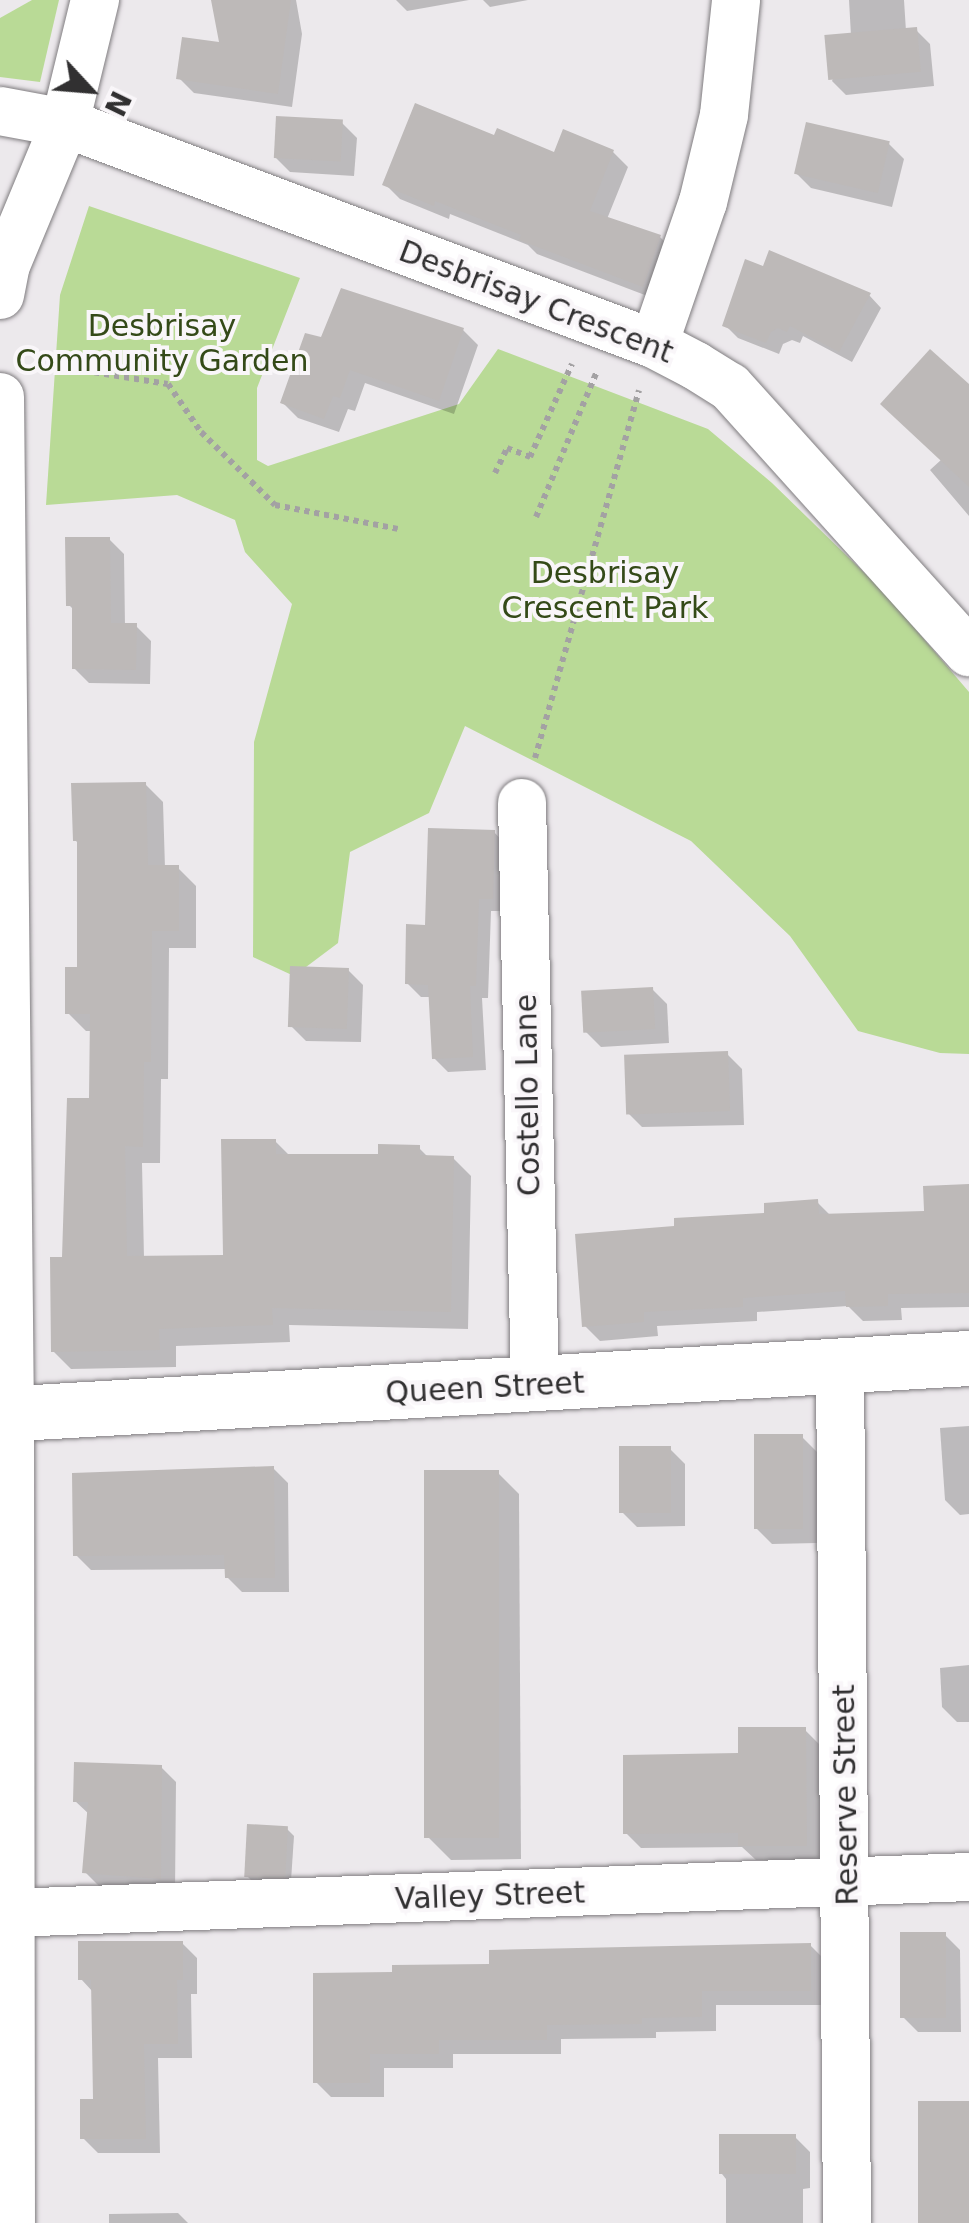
<!DOCTYPE html>
<style>
body{margin:0}
#map{position:relative;width:969px;height:2223px;overflow:hidden;background:#ece9ec;font-family:"DejaVu Sans",sans-serif}
div>[style]{position:absolute}
.green>*{inset:0;background:#b9da96}
.shadow>*{inset:0;background:#0003}
.building>*{inset:0;background:#bdb9b8;transform-origin:0 0}
.path>*{height:6px;margin-top:-3px;transform-origin:0;background:repeating-linear-gradient(90deg,#a3a1a3 0 5px,transparent 0 10px)}
.roads{filter:drop-shadow(0 0 2px #807d80) drop-shadow(0 0 2px #807d80)}
.minor>*{height:48px;margin:-24px;padding:0 24px;transform-origin:24px;border-radius:24px;background:#fff}
.tertiary>*{height:55px;margin:-27.5px;padding:0 27.5px;transform-origin:27.5px;border-radius:27.5px;background:#fff}
span{translate:-50% -50%;white-space:nowrap;text-align:center;line-height:1.15;-webkit-text-stroke:8px #f9f6f9;paint-order:stroke}
.street-label{font-size:30px;color:#313031}
.park-label{font-size:30px;color:#344a18}
.north{position:absolute;left:40px;top:40px;width:100px;height:100px;-webkit-text-stroke:8px #f9f6f9;paint-order:stroke;rotate:116deg;font-size:28px;font-weight:700;line-height:40px;text-align:center;color:#313031}
.north::after{content:'';display:block;margin:auto;width:35px;height:45px;background:#313031;clip-path:polygon(50% 0,100% 100%,50% 72%,0 100%)}
</style>
<div id="map">
<div class="green">
<div style="clip-path:polygon(32px 0,59px 0,40px 82px,0 77px,0 18px)"></div>
<div style="clip-path:polygon(89px 206px,300px 278px,257px 388px,257px 460px,268px 466px,459px 404px,498px 349px,708px 429px,772px 483px,882px 590px,969px 692px,969px 1054px,940px 1053px,858px 1031px,790px 936px,691px 841px,465px 726px,429px 813px,350px 852px,338px 943px,294px 976px,253px 957px,254px 742px,292px 604px,245px 552px,235px 520px,177px 495px,46px 505px,60px 295px)"></div>
</div>
<div class="shadow">
<div style="clip-path:polygon(214px 0,296px 0,302px 34px,292px 107px,194px 93px,179px 78px,222px 45px)"></div>
<div style="clip-path:polygon(396px 0,469px 0,407px 11px)"></div>
<div style="clip-path:polygon(483px 0,528px 0,490px 7px)"></div>
<div style="clip-path:polygon(849px 0,904px 0,906px 31px,916px 30px,930px 44px,934px 86px,846px 95px,832px 81px,851px 36px)"></div>
<div style="clip-path:polygon(342px 123px,357px 138px,354px 176px,290px 172px,275px 157px)"></div>
<div style="clip-path:polygon(495px 139px,556px 155px,613px 152px,628px 167px,607px 219px,660px 237px,675px 252px,658px 300px,537px 254px,528px 245px,450px 214px,449px 219px,400px 199px,385px 184px)"></div>
<div style="clip-path:polygon(889px 144px,904px 159px,892px 207px,811px 188px,796px 173px)"></div>
<div style="clip-path:polygon(869px 295px,881px 308px,852px 362px,803px 336px,800px 343px,792px 340px,783px 344px,779px 354px,738px 338px,725px 325px)"></div>
<div style="clip-path:polygon(463px 330px,478px 345px,454px 414px,365px 383px,355px 411px,348px 409px,339px 432px,298px 418px,283px 403px,323px 340px)"></div>
<div style="clip-path:polygon(969px 393px,969px 516px,930px 470px,942px 459px)"></div>
<div style="clip-path:polygon(109px 539px,124px 554px,125px 626px,136px 626px,151px 641px,150px 684px,89px 683px,74px 668px,75px 611px,69px 605px)"></div>
<div style="clip-path:polygon(145px 784px,163px 802px,165px 868px,178px 868px,196px 886px,196px 948px,169px 948px,168px 1079px,161px 1079px,160px 1163px,142px 1163px,144px 1258px,225px 1257px,275px 1141px,290px 1156px,380px 1157px,419px 1148px,429px 1158px,453px 1158px,471px 1176px,468px 1329px,289px 1325px,290px 1342px,176px 1346px,176px 1367px,71px 1369px,53px 1351px,92px 1101px,93px 1031px,86px 1031px,68px 1013px,79px 969px,79px 844px,75px 840px)"></div>
<div style="clip-path:polygon(494px 832px,507px 846px,505px 911px,491px 911px,488px 998px,482px 998px,486px 1070px,448px 1072px,434px 1058px,432px 997px,421px 997px,407px 983px,428px 927px)"></div>
<div style="clip-path:polygon(348px 970px,363px 985px,361px 1042px,306px 1041px,291px 1026px)"></div>
<div style="clip-path:polygon(652px 989px,667px 1004px,669px 1043px,601px 1047px,586px 1032px)"></div>
<div style="clip-path:polygon(727px 1054px,742px 1069px,744px 1125px,642px 1127px,627px 1112px)"></div>
<div style="clip-path:polygon(969px 1187px,969px 1307px,901px 1308px,902px 1320px,863px 1321px,848px 1306px,757px 1312px,757px 1321px,657px 1326px,658px 1336px,600px 1341px,585px 1326px,677px 1228px,767px 1216px,817px 1202px,831px 1216px,926px 1213px)"></div>
<div style="clip-path:polygon(969px 1426px,969px 1514px,960px 1515px,945px 1500px,940px 1428px)"></div>
<div style="clip-path:polygon(802px 1437px,817px 1452px,817px 1543px,772px 1544px,757px 1529px)"></div>
<div style="clip-path:polygon(670px 1449px,685px 1464px,685px 1526px,637px 1527px,622px 1512px)"></div>
<div style="clip-path:polygon(273px 1468px,288px 1483px,289px 1592px,242px 1592px,227px 1577px,227px 1569px,91px 1570px,76px 1555px)"></div>
<div style="clip-path:polygon(498px 1473px,519px 1494px,521px 1859px,451px 1860px,429px 1838px)"></div>
<div style="clip-path:polygon(969px 1665px,969px 1722px,957px 1722px,942px 1707px,940px 1668px)"></div>
<div style="clip-path:polygon(805px 1730px,820px 1745px,821px 1860px,756px 1860px,742px 1847px,641px 1848px,626px 1833px,740px 1756px)"></div>
<div style="clip-path:polygon(161px 1767px,176px 1782px,175px 1893px,100px 1887px,85px 1872px,90px 1815px,75px 1801px)"></div>
<div style="clip-path:polygon(287px 1829px,294px 1836px,291px 1881px,254px 1883px,247px 1876px)"></div>
<div style="clip-path:polygon(945px 1935px,960px 1950px,961px 2032px,918px 2032px,903px 2017px)"></div>
<div style="clip-path:polygon(182px 1943px,197px 1958px,197px 1994px,191px 1994px,192px 2058px,158px 2058px,160px 2153px,98px 2153px,83px 2138px,96px 2102px,93px 1992px,81px 1979px)"></div>
<div style="clip-path:polygon(810px 1945px,825px 1960px,825px 2005px,716px 2005px,716px 2031px,656px 2032px,656px 2038px,561px 2039px,561px 2054px,453px 2054px,453px 2068px,384px 2068px,384px 2097px,331px 2097px,316px 2082px,394px 1974px)"></div>
<div style="clip-path:polygon(795px 2137px,810px 2152px,810px 2188px,803px 2189px,803px 2223px,726px 2223px,726px 2179px,722px 2174px)"></div>
<div style="clip-path:polygon(178px 2213px,188px 2223px,109px 2223px,109px 2214px)"></div>
</div>
<div class="building">
<div style="clip-path:polygon(211px 0,291px 0,278px 94px,176px 79px,182px 37px,219px 42px)"></div>
<div style="left:917px;top:27px;width:45px;height:93px;rotate:85deg"></div>
<div style="clip-path:polygon(415px 103px,494px 135px,497px 128px,554px 152px,563px 129px,614px 150px,590px 211px,661px 235px,643px 287px,519px 240px,521px 235px,435px 201px,434px 206px,382px 185px)"></div>
<div style="left:276px;top:116px;width:67px;height:42px;rotate:3deg"></div>
<div style="left:806px;top:122px;width:86px;height:53px;rotate:13deg"></div>
<div style="clip-path:polygon(769px 250px,871px 293px,839px 352px,790px 326px,787px 332px,778px 328px,771px 332px,766px 343px,722px 326px,745px 259px,763px 266px)"></div>
<div style="clip-path:polygon(341px 288px,464px 328px,439px 401px,350px 370px,340px 398px,333px 396px,324px 419px,280px 403px,305px 333px,321px 337px)"></div>
<div style="clip-path:polygon(930px 349px,969px 384px,969px 487px,880px 404px)"></div>
<div style="clip-path:polygon(65px 537px,110px 537px,111px 623px,137px 623px,136px 670px,72px 669px,72px 606px,66px 606px)"></div>
<div style="clip-path:polygon(146px 782px,148px 865px,179px 865px,179px 931px,152px 931px,151px 1062px,144px 1062px,143px 1147px,125px 1146px,127px 1256px,223px 1255px,221px 1139px,276px 1139px,276px 1154px,378px 1154px,378px 1144px,420px 1145px,420px 1155px,454px 1156px,451px 1312px,272px 1308px,273px 1325px,159px 1329px,160px 1350px,51px 1352px,50px 1257px,62px 1257px,67px 1098px,89px 1098px,90px 1014px,65px 1014px,65px 967px,77px 967px,77px 841px,73px 841px,71px 783px)"></div>
<div style="clip-path:polygon(428px 828px,495px 830px,493px 899px,479px 899px,476px 986px,470px 986px,473px 1057px,432px 1059px,428px 985px,405px 984px,406px 924px,425px 925px)"></div>
<div style="left:290px;top:966px;width:59px;height:61px;rotate:2deg"></div>
<div style="left:653px;top:987px;width:42px;height:72px;rotate:87deg"></div>
<div style="left:728px;top:1051px;width:60px;height:104px;rotate:88deg"></div>
<div style="clip-path:polygon(969px 1184px,969px 1293px,888px 1294px,888px 1306px,846px 1307px,845px 1291px,743px 1298px,743px 1307px,644px 1312px,644px 1322px,582px 1327px,575px 1234px,674px 1226px,674px 1218px,764px 1213px,764px 1203px,818px 1199px,819px 1214px,924px 1211px,923px 1186px)"></div>
<div style="left:803px;top:1434px;width:95px;height:49px;rotate:90deg"></div>
<div style="left:619px;top:1446px;width:52px;height:67px"></div>
<div style="clip-path:polygon(274px 1466px,275px 1578px,225px 1578px,224px 1555px,73px 1556px,72px 1473px)"></div>
<div style="left:499px;top:1470px;width:368px;height:75px;rotate:90deg"></div>
<div style="clip-path:polygon(738px 1727px,806px 1727px,807px 1846px,738px 1846px,738px 1833px,623px 1834px,623px 1755px,738px 1753px)"></div>
<div style="clip-path:polygon(74px 1762px,162px 1765px,161px 1879px,82px 1873px,88px 1802px,73px 1802px)"></div>
<div style="left:247px;top:1824px;width:41px;height:53px;rotate:3deg"></div>
<div style="left:900px;top:1932px;width:46px;height:86px"></div>
<div style="clip-path:polygon(78px 1941px,183px 1941px,183px 1980px,177px 1980px,178px 2044px,144px 2044px,146px 2139px,80px 2139px,80px 2099px,93px 2099px,91px 1980px,78px 1980px)"></div>
<div style="clip-path:polygon(811px 1943px,811px 1991px,702px 1991px,702px 2017px,642px 2018px,642px 2024px,547px 2025px,547px 2040px,439px 2040px,439px 2054px,370px 2054px,370px 2083px,313px 2083px,313px 1973px,392px 1972px,392px 1965px,489px 1964px,489px 1950px)"></div>
<div style="left:969px;top:2101px;width:122px;height:51px;rotate:90deg"></div>
<div style="left:796px;top:2134px;width:40px;height:77px;rotate:90deg"></div>
</div>
<div class="path">
<div style="left:55px;top:366px;width:114px;rotate:9.1deg"></div>
<div style="left:168px;top:384px;width:58px;rotate:55.5deg"></div>
<div style="left:201px;top:432px;width:104px;rotate:44.6deg"></div>
<div style="left:275px;top:505px;width:125px;rotate:11deg"></div>
<div style="left:495px;top:473px;width:28px;rotate:-64deg"></div>
<div style="left:507px;top:448px;width:25px;rotate:21deg"></div>
<div style="left:530px;top:457px;width:102px;rotate:-65.7deg"></div>
<div style="left:536px;top:517px;width:158px;rotate:-67.3deg"></div>
<div style="left:535px;top:758px;width:382px;rotate:-74.2deg"></div>
</div>
<div class="roads">
<div class="minor">
<div style="left:0;top:111px;width:66px;rotate:10.5deg"></div>
<div style="left:65px;top:123px;width:629px;rotate:20.57deg"></div>
<div style="left:654px;top:344px;width:47px;rotate:27.6deg"></div>
<div style="left:696px;top:366px;width:40px;rotate:32deg"></div>
<div style="left:730px;top:387px;width:357px;rotate:48deg"></div>
<div style="left:0;top:295px;width:31px;rotate:-79deg"></div>
<div style="left:6px;top:265px;width:154px;rotate:-67.4deg"></div>
<div style="left:65px;top:123px;width:127px;rotate:-76.3deg"></div>
<div style="left:654px;top:344px;width:150px;rotate:-71deg"></div>
<div style="left:703px;top:202px;width:89px;rotate:-76.4deg"></div>
<div style="left:724px;top:115px;width:116px;rotate:-84deg"></div>
<div style="left:0;top:397px;width:1016px;rotate:89.44deg"></div>
<div style="left:10px;top:1413px;width:810px;rotate:89.93deg"></div>
<div style="left:522px;top:803px;width:583px;rotate:88.72deg"></div>
<div style="left:840px;top:1367px;width:856px;rotate:89.53deg"></div>
<div style="left:10px;top:1913px;width:960px;rotate:-2.15deg"></div>
</div>
<div class="tertiary">
<div style="left:0;top:1414px;width:971px;rotate:-3.31deg"></div>
</div>
</div>
<div class="street-label">
<span style="left:536px;top:302px;rotate:21deg">Desbrisay Crescent</span>
<span style="left:528px;top:1095px;rotate:-91deg">Costello Lane</span>
<span style="left:485px;top:1388px;rotate:-3deg">Queen Street</span>
<span style="left:846px;top:1795px;rotate:-91deg">Reserve Street</span>
<span style="left:490px;top:1896px;rotate:-2deg">Valley Street</span>
</div>
<div class="park-label">
<span style="left:162px;top:343px">Desbrisay<br>Community Garden</span>
<span style="left:605px;top:590px">Desbrisay<br>Crescent Park</span>
</div>
<div class="north">N</div>
</div>
